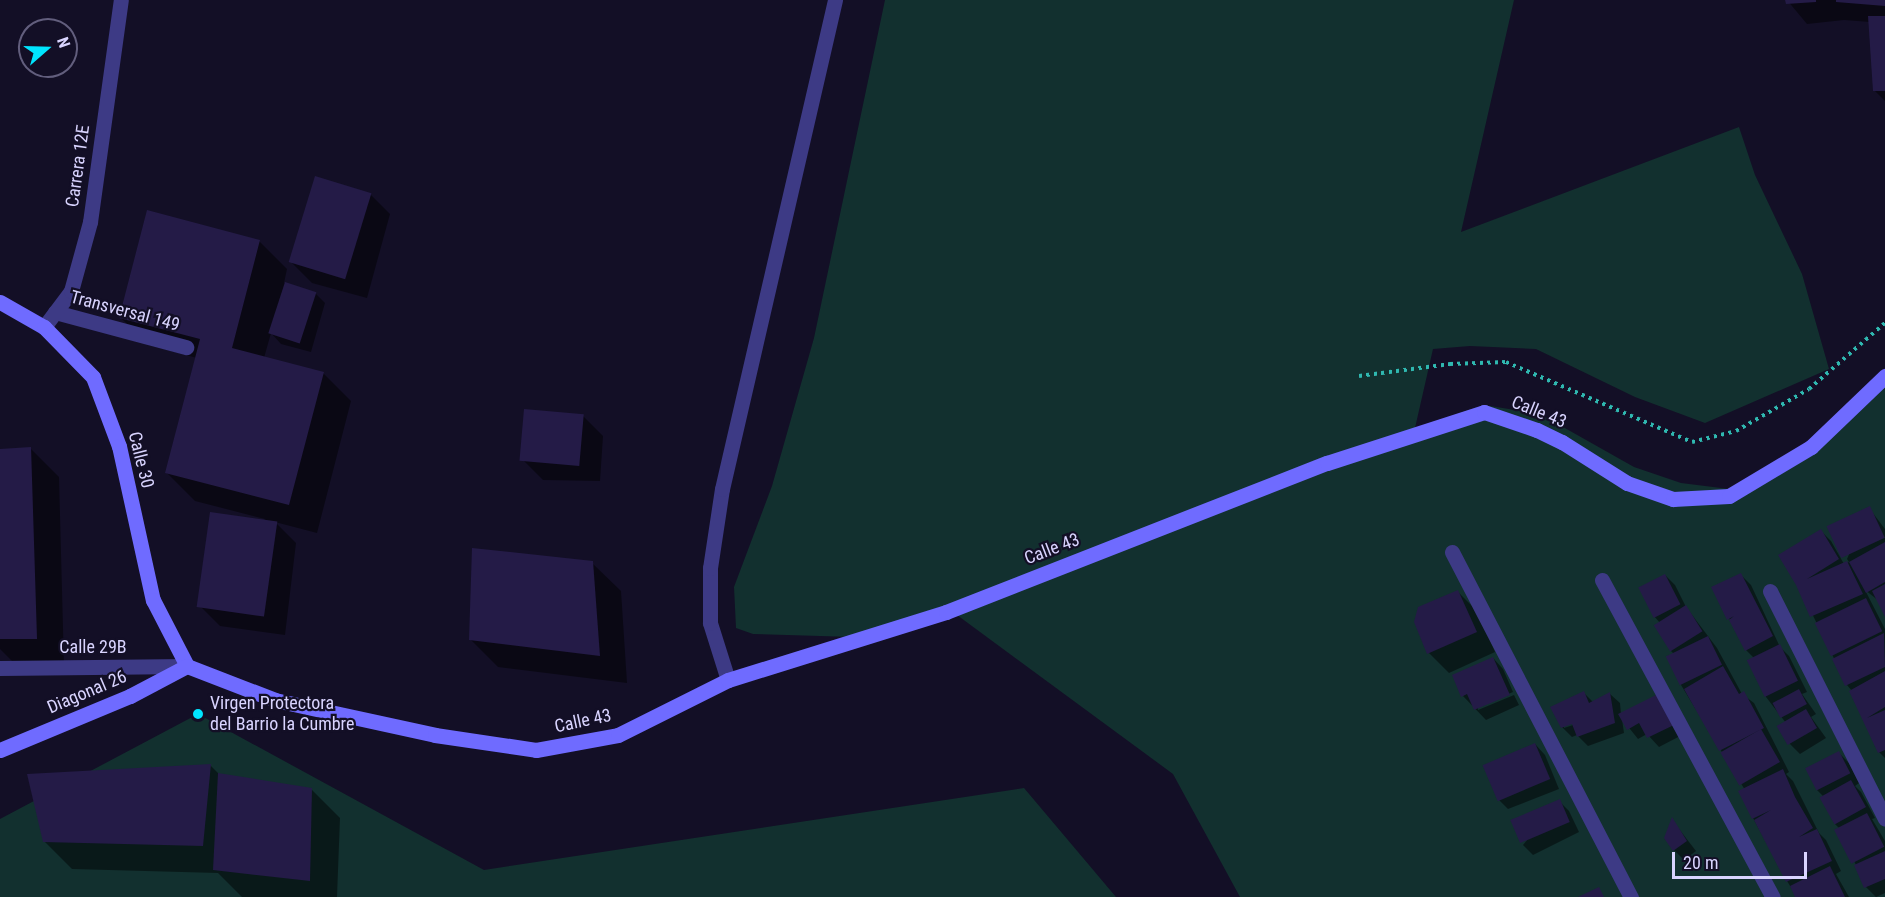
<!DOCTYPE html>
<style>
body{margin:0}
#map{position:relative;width:1885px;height:897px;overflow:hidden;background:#130f26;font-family:"Roboto Condensed",sans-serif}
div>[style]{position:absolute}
.green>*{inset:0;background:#12302f}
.shadow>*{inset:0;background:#0007}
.building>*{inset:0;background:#241b47;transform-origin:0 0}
.path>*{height:4px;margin-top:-2px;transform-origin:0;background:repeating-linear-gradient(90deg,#2fb8b0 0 3px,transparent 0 7.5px)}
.street>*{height:15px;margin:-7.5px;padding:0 7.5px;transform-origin:7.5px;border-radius:7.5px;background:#3d3a85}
.secondary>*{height:15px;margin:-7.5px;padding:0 7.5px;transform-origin:7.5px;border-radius:7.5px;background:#6f6bff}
.dots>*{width:16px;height:16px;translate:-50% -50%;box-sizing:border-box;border:3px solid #130f26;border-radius:50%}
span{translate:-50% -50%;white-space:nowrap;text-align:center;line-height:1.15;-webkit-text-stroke:4.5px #130f26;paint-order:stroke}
.street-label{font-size:18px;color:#d9d4ff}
.poi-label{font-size:18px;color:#d9d4ff}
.left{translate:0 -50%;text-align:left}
.north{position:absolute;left:18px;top:18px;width:60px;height:60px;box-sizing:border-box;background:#130f26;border:2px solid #625e7d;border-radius:50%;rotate:70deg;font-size:16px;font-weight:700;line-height:24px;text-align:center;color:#d9d4ff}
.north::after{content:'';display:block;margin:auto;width:21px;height:27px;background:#00e5ff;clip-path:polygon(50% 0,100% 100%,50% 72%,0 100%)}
.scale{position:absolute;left:1672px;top:852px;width:135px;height:27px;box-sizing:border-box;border:3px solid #d9d4ff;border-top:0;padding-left:8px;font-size:18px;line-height:21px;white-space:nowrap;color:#d9d4ff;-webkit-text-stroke:4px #130f26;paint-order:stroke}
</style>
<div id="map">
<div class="green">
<div style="clip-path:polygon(885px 0,1514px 0,1461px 232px,1739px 127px,1755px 175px,1802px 274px,1829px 369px,1705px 423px,1635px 397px,1536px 349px,1470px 346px,1433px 349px,1415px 428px,1484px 405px,1540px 414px,1634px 467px,1681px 483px,1729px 489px,1811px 440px,1885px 370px,1885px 897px,1240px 897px,1173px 774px,957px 615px,887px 638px,753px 634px,736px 628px,734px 587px,772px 486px,814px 338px)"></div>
<div style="clip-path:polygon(198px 714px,484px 870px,1024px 788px,1116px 897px,0 897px,0 819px)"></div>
</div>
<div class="shadow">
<div style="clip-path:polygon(1787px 0,1885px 0,1885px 101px,1874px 90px,1870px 22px,1844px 20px,1807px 24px)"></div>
<div style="clip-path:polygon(370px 194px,390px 214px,367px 298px,312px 283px,292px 263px)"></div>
<div style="clip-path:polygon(259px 241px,287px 269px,284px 283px,315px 293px,325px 303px,311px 352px,281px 344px,271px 333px,264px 358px,323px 373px,351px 401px,317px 533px,275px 522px,296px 543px,285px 635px,220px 626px,200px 606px,265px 519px,195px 501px,167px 473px,197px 358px,148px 345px,120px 317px)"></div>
<div style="clip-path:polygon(583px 416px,603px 436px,600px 481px,543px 480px,523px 460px)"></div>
<div style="clip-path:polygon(31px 449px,59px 477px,64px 666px,18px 667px,0 649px,0 450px)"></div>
<div style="clip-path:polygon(1869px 508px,1885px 529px,1885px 614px,1879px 601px,1865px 590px,1885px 629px,1885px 758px,1879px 752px,1852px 691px,1847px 685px,1798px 585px,1821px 531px,1831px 541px,1844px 564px,1849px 562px,1847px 559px)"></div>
<div style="clip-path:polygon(592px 563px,621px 591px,627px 683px,498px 667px,470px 639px)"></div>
<div style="clip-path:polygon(1665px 575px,1675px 585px,1686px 607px,1717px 648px,1742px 694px,1754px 703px,1789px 772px,1786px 774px,1793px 781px,1819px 833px,1826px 840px,1841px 871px,1836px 874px,1849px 897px,1797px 897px,1787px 881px,1753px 818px,1745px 790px,1681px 685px,1674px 654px,1670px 650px,1660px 623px,1654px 616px)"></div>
<div style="clip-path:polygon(1741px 575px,1751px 585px,1780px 647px,1789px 656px,1807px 692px,1802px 694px,1816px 714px,1811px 717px,1826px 738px,1800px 754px,1790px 744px,1786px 723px,1766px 697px,1755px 659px,1746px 650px,1713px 588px)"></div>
<div style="clip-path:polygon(1458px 592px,1478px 612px,1495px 652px,1449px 673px,1429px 653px)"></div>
<div style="clip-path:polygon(1493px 658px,1503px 669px,1513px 692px,1478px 707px,1478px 710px,1514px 695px,1519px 705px,1486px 720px,1463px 696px)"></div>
<div style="clip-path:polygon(evenodd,1584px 693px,1593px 702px,1610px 694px,1620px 703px,1621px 714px,1658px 696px,1684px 734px,1659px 747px,1647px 734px,1638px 739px,1622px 719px,1624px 733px,1588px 746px,1577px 735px,1572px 737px,1562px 727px,1584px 693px,1579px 723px,1564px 728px,1564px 725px,1579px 723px)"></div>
<div style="clip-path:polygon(1535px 744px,1545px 755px,1559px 789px,1508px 809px,1498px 799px)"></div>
<div style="clip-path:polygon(1839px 753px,1849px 763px,1859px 783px,1855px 786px,1861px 792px,1875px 818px,1872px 819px,1885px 841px,1885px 893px,1876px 897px,1866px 887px,1839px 828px,1834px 823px,1823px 796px,1817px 790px)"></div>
<div style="clip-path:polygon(210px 765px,220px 775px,312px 790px,340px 818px,337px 897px,242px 897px,218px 873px,72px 869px,44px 841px)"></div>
<div style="clip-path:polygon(1559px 801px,1569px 811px,1579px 832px,1533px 855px,1523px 845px)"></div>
<div style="clip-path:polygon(1672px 820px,1696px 851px,1684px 860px,1674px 850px)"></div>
</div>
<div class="building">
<div style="clip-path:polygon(1785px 0,1816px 0,1816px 2px,1786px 4px)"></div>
<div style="clip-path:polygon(1836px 0,1885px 0,1885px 6px,1836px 2px)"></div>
<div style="clip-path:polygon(1868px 16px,1885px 16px,1885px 91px,1873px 91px)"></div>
<div style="left:315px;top:176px;width:59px;height:90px;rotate:17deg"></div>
<div style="clip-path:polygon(147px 210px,260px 240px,232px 348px,324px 372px,289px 505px,165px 473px,200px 339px,119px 318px)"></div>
<div style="left:285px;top:282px;width:33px;height:54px;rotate:18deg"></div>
<div style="left:524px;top:409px;width:60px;height:52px;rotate:5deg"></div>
<div style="clip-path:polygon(31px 447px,37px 639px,0 639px,0 449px)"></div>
<div style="left:1870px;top:506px;width:35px;height:48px;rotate:65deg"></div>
<div style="left:210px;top:512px;width:68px;height:96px;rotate:8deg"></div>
<div style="clip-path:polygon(1821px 529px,1839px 559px,1807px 579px,1847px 561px,1863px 594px,1810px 617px,1796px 585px,1778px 555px)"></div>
<div style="clip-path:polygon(1885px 542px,1885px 582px,1866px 593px,1849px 562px)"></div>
<div style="clip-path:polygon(472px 548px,593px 561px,600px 656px,469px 640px)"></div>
<div style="clip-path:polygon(1741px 573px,1773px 636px,1745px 651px,1729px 620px,1734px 616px,1727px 620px,1711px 587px)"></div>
<div style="left:1665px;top:574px;width:34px;height:30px;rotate:63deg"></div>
<div style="clip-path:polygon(1885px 584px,1885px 617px,1872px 591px)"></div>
<div style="clip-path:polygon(1458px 590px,1477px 632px,1427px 654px,1414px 622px,1418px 607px)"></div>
<div style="left:1866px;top:598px;width:37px;height:57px;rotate:64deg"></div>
<div style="left:1686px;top:605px;width:31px;height:38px;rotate:58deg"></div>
<div style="clip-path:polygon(1884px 633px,1885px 667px,1845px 686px,1832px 659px)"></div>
<div style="left:1708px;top:636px;width:32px;height:47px;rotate:64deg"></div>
<div style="left:1780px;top:644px;width:41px;height:37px;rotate:64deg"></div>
<div style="clip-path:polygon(1493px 657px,1510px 695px,1474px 710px,1467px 694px,1461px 697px,1452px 675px)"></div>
<div style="clip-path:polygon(1723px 666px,1739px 694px,1744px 691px,1764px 728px,1719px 751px,1684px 689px)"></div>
<div style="clip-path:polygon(1885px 671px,1885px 707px,1867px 718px,1885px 710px,1885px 750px,1878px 753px,1849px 691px)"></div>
<div style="left:1799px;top:689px;width:17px;height:30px;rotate:62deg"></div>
<div style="clip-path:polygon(1584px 691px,1589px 703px,1610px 692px,1615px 723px,1577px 737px,1572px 724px,1561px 728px,1550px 707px)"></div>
<div style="clip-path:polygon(1658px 694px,1676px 724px,1647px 738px,1639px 723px,1627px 730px,1618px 714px)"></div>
<div style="left:1806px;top:709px;width:22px;height:34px;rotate:60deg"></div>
<div style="left:1761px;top:729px;width:38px;height:47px;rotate:60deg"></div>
<div style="left:1535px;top:743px;width:39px;height:57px;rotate:67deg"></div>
<div style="left:1839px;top:751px;width:25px;height:38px;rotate:63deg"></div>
<div style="clip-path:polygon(211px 764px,203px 846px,43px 842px,27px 774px)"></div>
<div style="clip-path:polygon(1783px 769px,1795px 797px,1813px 828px,1799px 837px,1817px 829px,1832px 861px,1786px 882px,1754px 820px,1771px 810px,1752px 819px,1738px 791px)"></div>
<div style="clip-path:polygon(218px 773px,312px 788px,310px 881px,213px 870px)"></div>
<div style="left:1851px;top:780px;width:31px;height:36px;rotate:61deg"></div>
<div style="left:1560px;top:799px;width:25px;height:54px;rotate:67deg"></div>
<div style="left:1867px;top:813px;width:38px;height:37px;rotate:63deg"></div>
<div style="clip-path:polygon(1672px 817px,1687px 841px,1673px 851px,1664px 838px)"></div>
<div style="clip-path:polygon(1885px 851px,1885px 879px,1864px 888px,1854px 865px)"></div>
<div style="clip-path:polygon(1830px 866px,1845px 897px,1795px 897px,1790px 886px)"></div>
<div style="clip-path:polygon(1599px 887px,1604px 897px,1578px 897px)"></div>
</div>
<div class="path">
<div style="left:1359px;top:376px;width:92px;rotate:-7.5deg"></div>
<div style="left:1450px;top:364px;width:56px;rotate:-2deg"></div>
<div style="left:1506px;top:362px;width:202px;rotate:23.3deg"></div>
<div style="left:1692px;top:442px;width:45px;rotate:-14deg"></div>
<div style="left:1736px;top:431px;width:84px;rotate:-29.9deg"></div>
<div style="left:1809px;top:389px;width:101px;rotate:-41deg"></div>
</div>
<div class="street">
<div style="left:55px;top:312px;width:136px;rotate:15deg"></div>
<div style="left:44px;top:327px;width:45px;rotate:-53.1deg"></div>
<div style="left:71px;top:291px;width:72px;rotate:-74.6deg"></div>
<div style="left:90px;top:222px;width:224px;rotate:-82.1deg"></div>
<div style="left:1452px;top:552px;width:389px;rotate:62.6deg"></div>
<div style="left:1602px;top:580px;width:360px;rotate:61.7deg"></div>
<div style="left:1770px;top:591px;width:255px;rotate:63.2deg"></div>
<div style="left:0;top:668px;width:187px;rotate:-0.6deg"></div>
<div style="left:728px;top:680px;width:60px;rotate:-107.5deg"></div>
<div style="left:710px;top:623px;width:55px;rotate:-90deg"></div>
<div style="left:710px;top:568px;width:80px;rotate:-81.4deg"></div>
<div style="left:722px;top:489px;width:502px;rotate:-76.99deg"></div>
</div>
<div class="secondary">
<div style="left:0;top:302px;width:51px;rotate:29.6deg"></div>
<div style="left:44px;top:327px;width:70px;rotate:45.6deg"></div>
<div style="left:93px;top:377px;width:74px;rotate:69.4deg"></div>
<div style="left:119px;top:446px;width:158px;rotate:77.6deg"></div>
<div style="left:153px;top:600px;width:74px;rotate:62.7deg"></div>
<div style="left:187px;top:666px;width:94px;rotate:21.1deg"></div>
<div style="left:275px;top:700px;width:164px;rotate:12.3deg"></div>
<div style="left:435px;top:735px;width:102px;rotate:8.4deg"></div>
<div style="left:536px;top:750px;width:83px;rotate:-10.4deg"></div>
<div style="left:618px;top:735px;width:123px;rotate:-26.6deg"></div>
<div style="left:728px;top:680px;width:228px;rotate:-17.3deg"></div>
<div style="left:946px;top:612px;width:409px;rotate:-21.4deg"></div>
<div style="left:1327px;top:463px;width:165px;rotate:-18deg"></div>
<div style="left:1484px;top:412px;width:56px;rotate:18.8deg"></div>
<div style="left:1537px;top:430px;width:28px;rotate:26deg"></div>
<div style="left:1562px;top:442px;width:77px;rotate:32.2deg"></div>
<div style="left:1627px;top:483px;width:49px;rotate:19.2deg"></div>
<div style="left:1673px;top:499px;width:56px;rotate:-3.1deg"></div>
<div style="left:1729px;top:496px;width:96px;rotate:-30.9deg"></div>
<div style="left:1811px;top:447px;width:103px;rotate:-43.8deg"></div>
<div style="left:0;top:750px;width:141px;rotate:-22.6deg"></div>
<div style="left:130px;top:696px;width:64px;rotate:-27.8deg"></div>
</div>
<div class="dots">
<div style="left:198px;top:714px;background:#00e5ff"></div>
</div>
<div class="street-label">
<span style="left:78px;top:166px;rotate:-82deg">Carrera 12E</span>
<span style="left:125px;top:311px;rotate:15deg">Transversal 149</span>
<span style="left:1539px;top:412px;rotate:22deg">Calle 43</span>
<span style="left:141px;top:460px;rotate:76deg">Calle 30</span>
<span style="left:1052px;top:549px;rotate:-21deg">Calle 43</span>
<span style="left:93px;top:647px">Calle 29B</span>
<span style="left:87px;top:692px;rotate:-23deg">Diagonal 26</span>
<span style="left:583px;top:721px;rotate:-12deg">Calle 43</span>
</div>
<div class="poi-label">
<span class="left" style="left:210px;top:714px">Virgen Protectora<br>del Barrio la Cumbre</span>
</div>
<div class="north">N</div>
<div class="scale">20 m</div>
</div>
